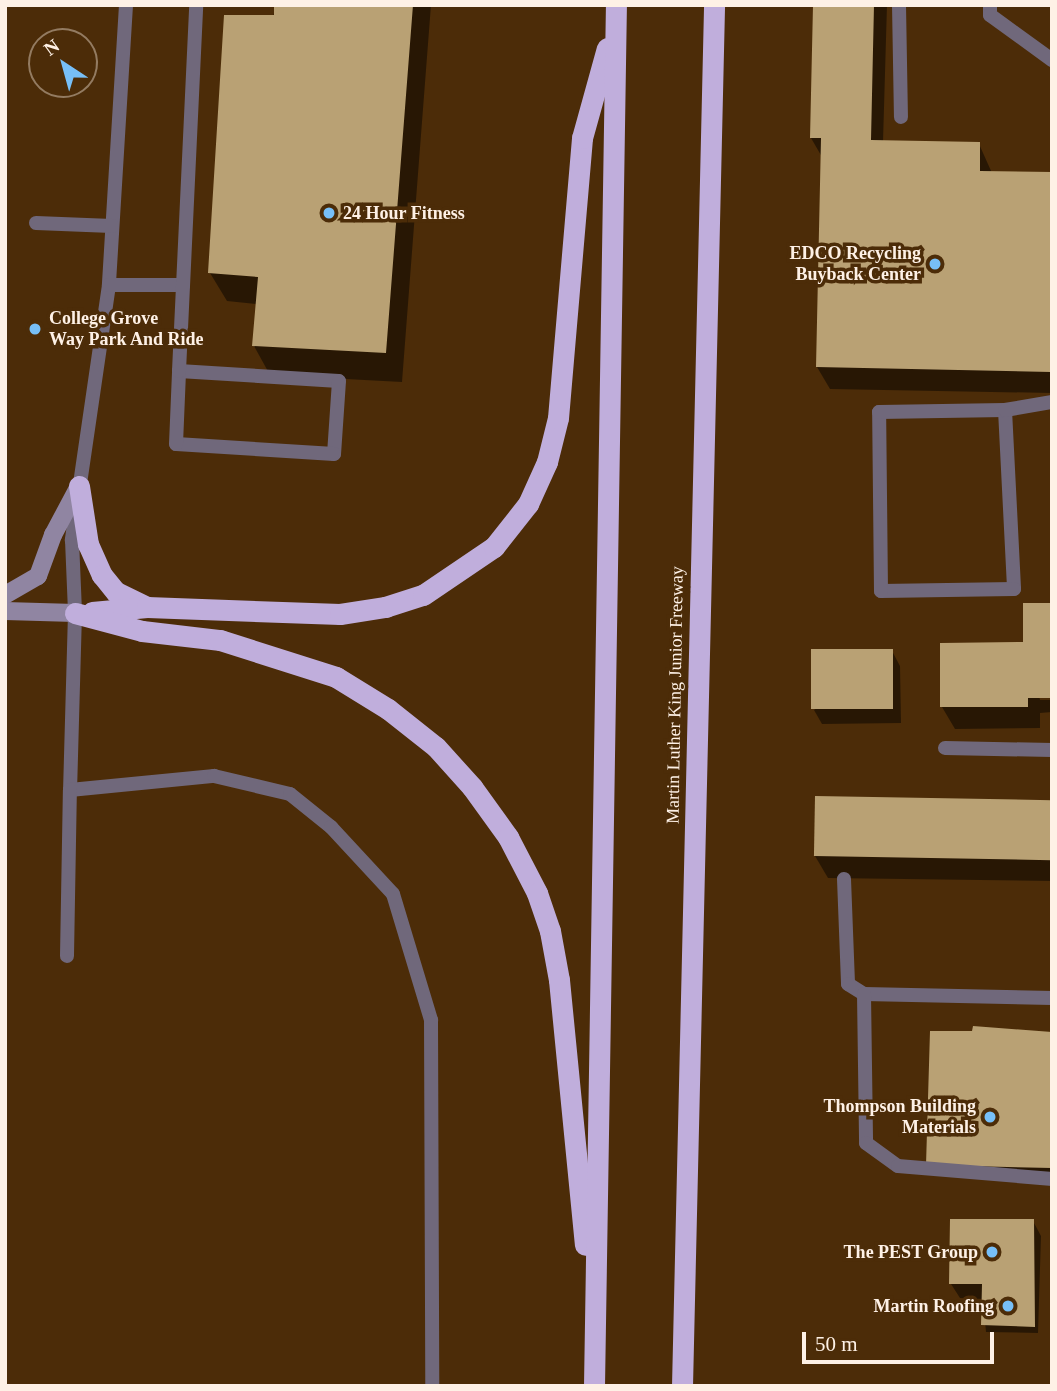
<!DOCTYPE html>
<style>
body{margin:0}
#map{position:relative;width:1057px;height:1391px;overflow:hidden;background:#4c2c08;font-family:"Times New Roman",serif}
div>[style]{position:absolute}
.shadow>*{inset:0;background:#0007}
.building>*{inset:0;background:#b9a174;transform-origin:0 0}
.lane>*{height:14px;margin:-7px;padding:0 7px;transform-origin:7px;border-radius:7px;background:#70687b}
.secondary>*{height:18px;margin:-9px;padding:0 9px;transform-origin:9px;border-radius:9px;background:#9085a2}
.highway>*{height:21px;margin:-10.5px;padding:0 10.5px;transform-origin:10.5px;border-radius:10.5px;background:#c0aedc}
.dots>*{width:19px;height:19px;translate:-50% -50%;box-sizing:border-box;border:4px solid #4c2c08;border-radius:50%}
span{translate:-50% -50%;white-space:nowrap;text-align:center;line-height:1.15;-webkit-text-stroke:7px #4c2c08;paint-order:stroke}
.poi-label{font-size:18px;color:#fef1e6;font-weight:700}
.left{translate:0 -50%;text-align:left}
.right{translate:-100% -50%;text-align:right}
.street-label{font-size:18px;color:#fef1e6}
.frame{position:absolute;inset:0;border:7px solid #fef1e6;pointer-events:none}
.north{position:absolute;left:28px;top:28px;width:70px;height:70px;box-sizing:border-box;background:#4c2c08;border:2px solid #937b61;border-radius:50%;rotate:324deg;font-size:19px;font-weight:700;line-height:28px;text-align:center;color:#fef1e6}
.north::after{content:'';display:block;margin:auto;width:24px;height:32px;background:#77bff7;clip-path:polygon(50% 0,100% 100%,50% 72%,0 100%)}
.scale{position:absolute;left:802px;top:1332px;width:192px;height:32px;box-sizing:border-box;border:4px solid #fef1e6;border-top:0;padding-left:9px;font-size:21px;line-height:24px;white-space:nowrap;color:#fef1e6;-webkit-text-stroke:5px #4c2c08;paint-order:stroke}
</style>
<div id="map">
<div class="shadow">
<div style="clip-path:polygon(276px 5px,431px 5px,402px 382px,270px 375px,254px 346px,257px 304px,227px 301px,210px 273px)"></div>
<div style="clip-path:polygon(815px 5px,887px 5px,883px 142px,979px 144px,992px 173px,1052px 174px,1052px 393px,830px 389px,817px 367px,822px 157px,811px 138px)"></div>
<div style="clip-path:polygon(1027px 644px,1040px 700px,1052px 700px,1052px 712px,1040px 713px,1040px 728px,955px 729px,942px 707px)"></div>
<div style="clip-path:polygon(892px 651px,900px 666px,901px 723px,822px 724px,814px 710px)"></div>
<div style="clip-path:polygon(1052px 800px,1052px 881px,828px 878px,815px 856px)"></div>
<div style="clip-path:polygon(1052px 1033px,1052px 1175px,932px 1171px)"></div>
<div style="clip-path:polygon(1033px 1221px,1041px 1236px,1038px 1333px,986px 1332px,983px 1299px,960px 1298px,951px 1284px)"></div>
</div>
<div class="building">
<div style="clip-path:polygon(274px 5px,413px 5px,386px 353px,252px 346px,258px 277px,208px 273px,224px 15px,274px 15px)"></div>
<div style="clip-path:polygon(813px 5px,874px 5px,871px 140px,980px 142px,980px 171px,1052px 172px,1051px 372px,816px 367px,821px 138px,810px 138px)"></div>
<div style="clip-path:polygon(1023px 603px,1052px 603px,1052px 698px,1028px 698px,1028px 707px,940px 707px,940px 643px,1023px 642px)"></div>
<div style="left:893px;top:649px;width:60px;height:82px;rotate:90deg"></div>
<div style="left:815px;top:796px;width:237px;height:60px;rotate:1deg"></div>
<div style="clip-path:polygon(973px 1026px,1052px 1032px,1052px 1168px,926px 1165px,930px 1031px,972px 1031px)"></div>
<div style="clip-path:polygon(950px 1219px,1034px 1219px,1035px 1327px,981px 1325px,982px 1284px,949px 1284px)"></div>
</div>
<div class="lane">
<div style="left:126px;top:5px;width:281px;rotate:93.5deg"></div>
<div style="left:109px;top:285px;width:258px;rotate:98.3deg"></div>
<div style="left:72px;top:540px;width:73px;rotate:87.6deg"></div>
<div style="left:75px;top:613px;width:177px;rotate:91.6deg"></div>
<div style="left:70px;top:790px;width:145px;rotate:-5.6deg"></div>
<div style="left:214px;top:776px;width:78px;rotate:13.3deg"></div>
<div style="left:290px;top:794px;width:53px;rotate:38.8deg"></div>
<div style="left:331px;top:827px;width:91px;rotate:47.2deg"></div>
<div style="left:393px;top:894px;width:132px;rotate:73.2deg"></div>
<div style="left:431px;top:1020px;width:366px;rotate:89.8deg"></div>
<div style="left:899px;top:5px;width:112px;rotate:89deg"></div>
<div style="left:990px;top:5px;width:10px;rotate:90deg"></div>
<div style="left:990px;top:15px;width:77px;rotate:36deg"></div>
<div style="left:36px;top:223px;width:76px;rotate:2.3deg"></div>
<div style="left:109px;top:285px;width:74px"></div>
<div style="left:179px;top:371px;width:160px;rotate:3.6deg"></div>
<div style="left:339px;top:381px;width:73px;rotate:93.9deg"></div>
<div style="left:334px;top:454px;width:158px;rotate:-176.4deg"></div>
<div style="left:176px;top:444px;width:73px;rotate:-87.6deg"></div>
<div style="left:179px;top:371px;width:366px;rotate:-87.3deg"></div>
<div style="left:1005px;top:410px;width:179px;rotate:87.1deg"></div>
<div style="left:1014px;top:589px;width:133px;rotate:179.1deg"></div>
<div style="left:881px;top:591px;width:179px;rotate:-90.6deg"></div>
<div style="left:879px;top:412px;width:126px;rotate:-0.9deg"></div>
<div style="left:1005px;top:410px;width:48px;rotate:-9.7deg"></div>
<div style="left:945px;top:748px;width:107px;rotate:1.1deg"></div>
<div style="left:844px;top:879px;width:105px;rotate:87.8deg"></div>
<div style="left:848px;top:984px;width:19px;rotate:32deg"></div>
<div style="left:864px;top:994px;width:188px;rotate:1.2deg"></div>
<div style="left:67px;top:956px;width:166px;rotate:-89deg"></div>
<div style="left:864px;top:994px;width:149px;rotate:89.2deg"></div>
<div style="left:866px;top:1143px;width:39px;rotate:36deg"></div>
<div style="left:898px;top:1166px;width:155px;rotate:4.8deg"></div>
</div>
<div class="secondary">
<div style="left:5px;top:595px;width:38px;rotate:-30deg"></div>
<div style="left:38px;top:576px;width:44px;rotate:-69.9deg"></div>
<div style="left:53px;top:535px;width:55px;rotate:-62deg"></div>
<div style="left:5px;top:611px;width:70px;rotate:1.6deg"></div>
</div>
<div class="highway">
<div style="left:79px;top:486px;width:59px;rotate:81.2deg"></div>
<div style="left:88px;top:544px;width:34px;rotate:66deg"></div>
<div style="left:102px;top:575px;width:22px;rotate:51deg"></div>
<div style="left:116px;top:592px;width:32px;rotate:26deg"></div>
<div style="left:92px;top:612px;width:55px;rotate:-5.2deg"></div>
<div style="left:147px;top:607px;width:193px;rotate:2.1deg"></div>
<div style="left:340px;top:614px;width:46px;rotate:-8.8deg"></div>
<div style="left:385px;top:607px;width:40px;rotate:-18deg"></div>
<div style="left:423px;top:595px;width:86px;rotate:-34.1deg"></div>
<div style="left:494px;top:547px;width:55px;rotate:-51.7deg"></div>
<div style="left:528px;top:504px;width:46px;rotate:-65.7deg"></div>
<div style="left:547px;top:462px;width:45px;rotate:-76deg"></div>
<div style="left:558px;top:418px;width:281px;rotate:-85.1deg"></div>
<div style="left:582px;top:138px;width:93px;rotate:-74.5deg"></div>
<div style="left:75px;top:613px;width:69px;rotate:15deg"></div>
<div style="left:142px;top:631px;width:79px;rotate:6.6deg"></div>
<div style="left:220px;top:640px;width:122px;rotate:17.7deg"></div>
<div style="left:336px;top:677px;width:61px;rotate:31.6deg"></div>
<div style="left:388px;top:709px;width:61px;rotate:38.4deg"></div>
<div style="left:436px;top:747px;width:54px;rotate:48deg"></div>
<div style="left:472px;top:787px;width:62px;rotate:54.2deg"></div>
<div style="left:508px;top:837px;width:63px;rotate:62.6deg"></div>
<div style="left:537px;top:893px;width:40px;rotate:71.1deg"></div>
<div style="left:550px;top:931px;width:50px;rotate:79.6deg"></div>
<div style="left:559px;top:980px;width:266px;rotate:84.4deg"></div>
<div style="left:594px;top:1386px;width:1381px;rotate:-89.09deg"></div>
<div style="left:682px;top:1386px;width:1381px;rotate:-88.67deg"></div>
</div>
<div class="dots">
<div style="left:329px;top:213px;background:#77bff7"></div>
<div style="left:935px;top:264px;background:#77bff7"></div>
<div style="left:35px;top:329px;background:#77bff7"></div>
<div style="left:990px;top:1117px;background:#77bff7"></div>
<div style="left:992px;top:1252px;background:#77bff7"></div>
<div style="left:1008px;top:1306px;background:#77bff7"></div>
</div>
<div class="poi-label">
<span class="left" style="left:343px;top:213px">24 Hour Fitness</span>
<span class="right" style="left:921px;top:264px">EDCO Recycling<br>Buyback Center</span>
<span class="left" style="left:49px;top:329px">College Grove<br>Way Park And Ride</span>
<span class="right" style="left:976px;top:1117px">Thompson Building<br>Materials</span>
<span class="right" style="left:978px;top:1252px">The PEST Group</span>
<span class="right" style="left:994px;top:1306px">Martin Roofing</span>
</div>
<div class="street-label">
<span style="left:675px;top:695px;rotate:-89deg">Martin Luther King Junior Freeway</span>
</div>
<div class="frame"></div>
<div class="north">N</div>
<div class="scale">50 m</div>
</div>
